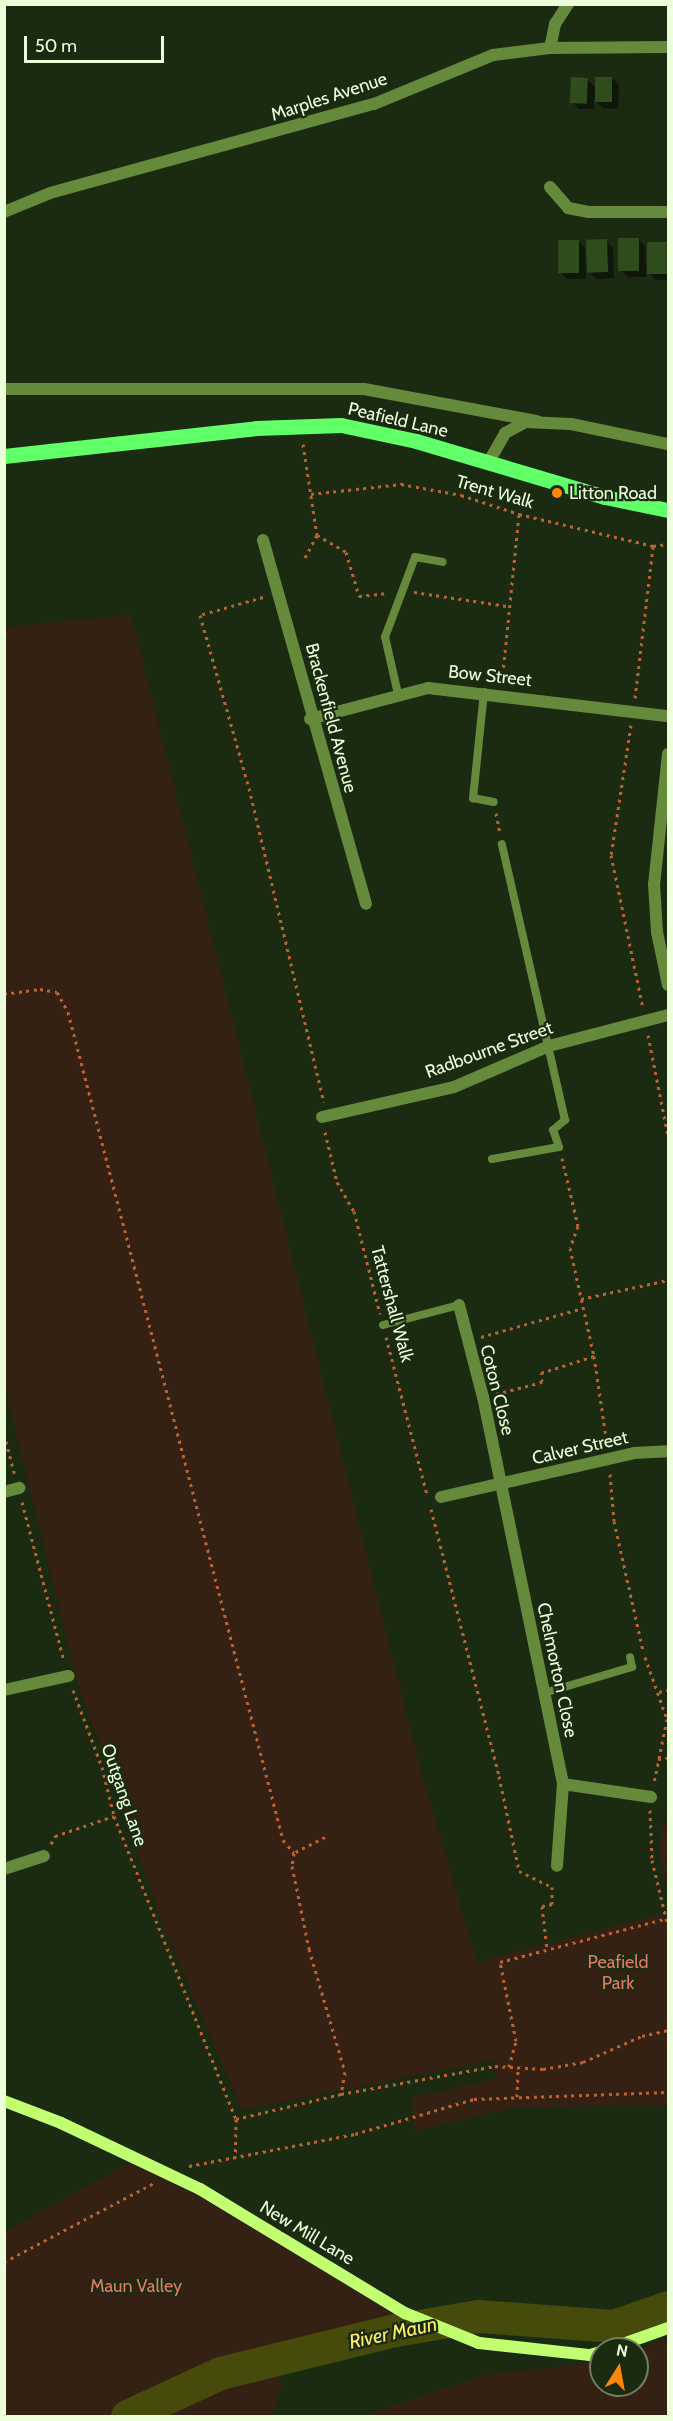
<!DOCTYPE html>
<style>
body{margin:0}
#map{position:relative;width:673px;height:2421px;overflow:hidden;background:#1b2b11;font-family:Cabin,sans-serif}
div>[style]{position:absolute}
.green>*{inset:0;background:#352014}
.shadow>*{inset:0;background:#0007}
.river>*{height:33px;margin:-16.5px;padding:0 16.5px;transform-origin:16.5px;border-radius:16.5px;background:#464a0b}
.building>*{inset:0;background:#2f4c1d;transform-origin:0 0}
.path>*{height:3px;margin-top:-1.5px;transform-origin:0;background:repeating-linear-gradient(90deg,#bd6230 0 3px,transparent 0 7.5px)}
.lane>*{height:8px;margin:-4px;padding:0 4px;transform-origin:4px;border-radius:4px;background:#668a3c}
.street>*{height:12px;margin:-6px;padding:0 6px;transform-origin:6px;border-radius:6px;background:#668a3c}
.secondary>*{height:12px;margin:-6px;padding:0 6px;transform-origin:6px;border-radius:6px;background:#c1ff71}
.primary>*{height:15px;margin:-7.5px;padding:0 7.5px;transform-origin:7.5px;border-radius:7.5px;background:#61ff68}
.dots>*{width:16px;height:16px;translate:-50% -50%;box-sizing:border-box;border:3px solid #1b2b11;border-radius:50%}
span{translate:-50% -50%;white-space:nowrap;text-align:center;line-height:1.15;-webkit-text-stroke:4.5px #1b2b11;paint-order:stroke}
.street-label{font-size:18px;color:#ecffda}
.poi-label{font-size:18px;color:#ecffda}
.left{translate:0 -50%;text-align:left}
.park-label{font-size:18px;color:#e17964}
.water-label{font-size:20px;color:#ffed68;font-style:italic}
.frame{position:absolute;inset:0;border:6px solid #ecffda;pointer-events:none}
.north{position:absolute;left:589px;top:2337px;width:60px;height:60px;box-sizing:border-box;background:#1b2b11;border:2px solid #6f8061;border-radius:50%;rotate:11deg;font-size:16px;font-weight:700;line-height:24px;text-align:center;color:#ecffda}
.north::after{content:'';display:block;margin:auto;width:21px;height:27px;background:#ff8706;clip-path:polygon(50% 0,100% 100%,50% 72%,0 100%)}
.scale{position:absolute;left:24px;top:36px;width:140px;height:27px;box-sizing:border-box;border:3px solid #ecffda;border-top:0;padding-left:8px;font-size:18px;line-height:21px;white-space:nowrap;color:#ecffda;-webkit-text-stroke:4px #1b2b11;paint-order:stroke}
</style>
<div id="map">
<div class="green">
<div style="clip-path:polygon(131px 615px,421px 1771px,477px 1962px,668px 1912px,668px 2105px,511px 2108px,415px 2131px,410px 2098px,495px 2079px,494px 2060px,242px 2110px,164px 1928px,75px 1675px,4px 1382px,5px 627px)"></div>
<div style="clip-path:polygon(668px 1809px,668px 1889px,658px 1850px)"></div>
<div style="clip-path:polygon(134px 2160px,163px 2173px,409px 2321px,283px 2343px,118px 2416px,5px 2416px,4px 2232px)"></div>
<div style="clip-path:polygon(668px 2338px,668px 2416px,362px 2416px,488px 2374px,601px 2362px,601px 2385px,637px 2385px,637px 2349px)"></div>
<div style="clip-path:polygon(263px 2356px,282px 2381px,273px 2416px,137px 2416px)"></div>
</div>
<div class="shadow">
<div style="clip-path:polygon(612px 78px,619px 85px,618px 109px,603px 108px,594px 99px,594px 109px,579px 109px,572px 102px,587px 79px,597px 89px)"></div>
<div style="clip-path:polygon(638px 239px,645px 246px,646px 277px,628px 277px,621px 270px)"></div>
<div style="clip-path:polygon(578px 241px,585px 248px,586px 279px,567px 279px,560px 272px)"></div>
<div style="clip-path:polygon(606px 241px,613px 248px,614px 278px,596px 279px,589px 272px)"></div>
<div style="clip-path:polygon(649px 244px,668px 244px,668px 280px,656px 280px,649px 273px)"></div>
</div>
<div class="river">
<div style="left:127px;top:2416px;width:102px;rotate:-24.8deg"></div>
<div style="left:220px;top:2373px;width:180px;rotate:-13.8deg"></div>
<div style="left:395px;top:2330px;width:84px;rotate:-9.6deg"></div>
<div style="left:478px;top:2316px;width:135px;rotate:4.2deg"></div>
<div style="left:613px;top:2326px;width:58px;rotate:-19.1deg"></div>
</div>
<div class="building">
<div style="left:571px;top:77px;width:17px;height:26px;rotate:3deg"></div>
<div style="left:595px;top:77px;width:17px;height:25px"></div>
<div style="left:618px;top:238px;width:21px;height:33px"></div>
<div style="left:607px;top:239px;width:33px;height:21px;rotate:88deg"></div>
<div style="left:558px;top:240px;width:21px;height:33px"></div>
<div style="left:647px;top:242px;width:21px;height:32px"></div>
</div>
<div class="path">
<div style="left:303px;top:444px;width:92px;rotate:81.3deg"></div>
<div style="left:317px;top:535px;width:26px;rotate:118deg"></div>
<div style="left:311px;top:494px;width:91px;rotate:-6.3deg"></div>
<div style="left:401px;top:484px;width:61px;rotate:10.4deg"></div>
<div style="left:461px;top:495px;width:61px;rotate:18.1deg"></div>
<div style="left:519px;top:514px;width:138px;rotate:13.4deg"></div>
<div style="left:653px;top:546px;width:15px;rotate:-8deg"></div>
<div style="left:317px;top:535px;width:34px;rotate:30deg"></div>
<div style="left:346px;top:552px;width:46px;rotate:73.5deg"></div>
<div style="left:359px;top:596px;width:27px;rotate:-6deg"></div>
<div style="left:414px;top:592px;width:94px;rotate:8.6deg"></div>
<div style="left:263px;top:597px;width:66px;rotate:164.1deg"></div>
<div style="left:200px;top:615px;width:180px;rotate:74.2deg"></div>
<div style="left:249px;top:788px;width:323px;rotate:76.6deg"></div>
<div style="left:502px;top:682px;width:169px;rotate:-84.2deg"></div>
<div style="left:635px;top:698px;width:153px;rotate:-83.2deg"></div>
<div style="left:631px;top:725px;width:132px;rotate:98.7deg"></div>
<div style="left:611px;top:855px;width:156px;rotate:78.2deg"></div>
<div style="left:496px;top:813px;width:20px;rotate:79deg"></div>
<div style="left:4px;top:994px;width:36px;rotate:-8deg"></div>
<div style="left:40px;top:989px;width:17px;rotate:10deg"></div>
<div style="left:57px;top:992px;width:23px;rotate:61deg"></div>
<div style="left:68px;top:1012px;width:855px;rotate:75.44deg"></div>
<div style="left:283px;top:1840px;width:17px;rotate:50deg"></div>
<div style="left:648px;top:1035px;width:103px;rotate:78.8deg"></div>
<div style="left:325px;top:1132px;width:51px;rotate:76.5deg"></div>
<div style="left:337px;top:1182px;width:34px;rotate:60deg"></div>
<div style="left:354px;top:1211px;width:106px;rotate:75.8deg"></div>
<div style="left:562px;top:1158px;width:70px;rotate:76.8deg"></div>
<div style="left:578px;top:1226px;width:23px;rotate:110deg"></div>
<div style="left:570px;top:1248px;width:111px;rotate:77.5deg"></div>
<div style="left:594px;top:1356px;width:89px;rotate:81.6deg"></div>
<div style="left:581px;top:1299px;width:89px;rotate:-12.3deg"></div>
<div style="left:386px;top:1337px;width:162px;rotate:75.4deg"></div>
<div style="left:481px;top:1337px;width:106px;rotate:-15.9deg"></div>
<div style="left:496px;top:1394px;width:48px;rotate:-14.6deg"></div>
<div style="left:542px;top:1382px;width:9px;rotate:-96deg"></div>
<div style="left:541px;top:1373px;width:56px;rotate:-17.8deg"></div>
<div style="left:4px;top:1434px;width:43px;rotate:75.3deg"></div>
<div style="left:610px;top:1474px;width:47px;rotate:85.1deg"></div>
<div style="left:614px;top:1521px;width:133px;rotate:77.4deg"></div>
<div style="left:22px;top:1502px;width:164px;rotate:75.2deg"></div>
<div style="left:431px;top:1509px;width:276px;rotate:75.7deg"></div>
<div style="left:499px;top:1776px;width:97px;rotate:78.1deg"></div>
<div style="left:519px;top:1871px;width:37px;rotate:26deg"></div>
<div style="left:552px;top:1887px;width:17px;rotate:90deg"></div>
<div style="left:552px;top:1904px;width:10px;rotate:169deg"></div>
<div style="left:542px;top:1906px;width:43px;rotate:83.4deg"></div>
<div style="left:645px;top:1657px;width:66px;rotate:70.5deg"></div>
<div style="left:667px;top:1719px;width:65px;rotate:101.5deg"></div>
<div style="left:73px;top:1690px;width:82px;rotate:69.4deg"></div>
<div style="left:102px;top:1767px;width:50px;rotate:76.2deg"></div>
<div style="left:114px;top:1816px;width:327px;rotate:68.1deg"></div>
<div style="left:236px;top:2119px;width:39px;rotate:91deg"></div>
<div style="left:659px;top:1692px;width:9px;rotate:-13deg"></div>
<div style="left:658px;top:1759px;width:10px;rotate:-6deg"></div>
<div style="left:650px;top:1810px;width:50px;rotate:87.7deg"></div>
<div style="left:652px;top:1860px;width:68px;rotate:76.4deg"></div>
<div style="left:325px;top:1837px;width:35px;rotate:153deg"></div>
<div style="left:294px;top:1853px;width:13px;rotate:99deg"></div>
<div style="left:292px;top:1866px;width:85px;rotate:78.4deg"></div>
<div style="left:309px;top:1949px;width:128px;rotate:73.7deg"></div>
<div style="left:345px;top:2072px;width:22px;rotate:100deg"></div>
<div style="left:51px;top:1844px;width:9px;rotate:-63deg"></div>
<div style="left:55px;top:1836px;width:62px;rotate:-18.7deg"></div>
<div style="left:509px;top:2067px;width:27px;rotate:-75deg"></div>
<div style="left:516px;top:2041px;width:81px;rotate:-101.4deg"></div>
<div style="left:500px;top:1962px;width:174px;rotate:-14.7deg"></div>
<div style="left:517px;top:2097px;width:29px;rotate:-88deg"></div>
<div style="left:236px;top:2119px;width:108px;rotate:-13.4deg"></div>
<div style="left:341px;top:2094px;width:157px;rotate:-10.3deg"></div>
<div style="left:495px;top:2066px;width:48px;rotate:3.6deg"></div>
<div style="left:543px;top:2069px;width:41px;rotate:-9.9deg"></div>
<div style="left:583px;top:2062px;width:64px;rotate:-23.8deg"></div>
<div style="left:642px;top:2036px;width:27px;rotate:-13deg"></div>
<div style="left:189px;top:2166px;width:169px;rotate:-10.9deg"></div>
<div style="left:355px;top:2134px;width:124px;rotate:-16.4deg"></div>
<div style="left:474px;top:2099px;width:194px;rotate:-2.1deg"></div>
<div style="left:4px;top:2262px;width:170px;rotate:-27.8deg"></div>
</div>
<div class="lane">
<div style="left:484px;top:692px;width:107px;rotate:95.9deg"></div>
<div style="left:473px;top:798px;width:21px;rotate:11deg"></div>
<div style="left:398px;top:694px;width:58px;rotate:-102.8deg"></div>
<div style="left:385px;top:637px;width:85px;rotate:-69.4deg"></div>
<div style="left:415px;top:557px;width:28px;rotate:10deg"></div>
<div style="left:492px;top:1159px;width:68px;rotate:-10.2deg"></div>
<div style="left:559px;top:1147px;width:18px;rotate:-109deg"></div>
<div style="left:553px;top:1130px;width:16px;rotate:-40deg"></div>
<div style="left:565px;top:1120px;width:283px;rotate:-102.9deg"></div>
<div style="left:383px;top:1325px;width:79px;rotate:-14.7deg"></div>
<div style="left:544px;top:1693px;width:92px;rotate:-16.5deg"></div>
<div style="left:632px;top:1667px;width:10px;rotate:-101deg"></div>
</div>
<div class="street">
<div style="left:550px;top:48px;width:25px;rotate:-78deg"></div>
<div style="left:555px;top:24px;width:24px;rotate:-57deg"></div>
<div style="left:550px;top:187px;width:28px;rotate:49deg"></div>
<div style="left:568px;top:208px;width:21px;rotate:11deg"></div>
<div style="left:589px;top:212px;width:79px"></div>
<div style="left:4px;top:212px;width:50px;rotate:-22.4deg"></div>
<div style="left:50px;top:193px;width:336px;rotate:-15.4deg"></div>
<div style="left:374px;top:104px;width:129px;rotate:-22.4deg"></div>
<div style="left:493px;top:55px;width:57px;rotate:-7deg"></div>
<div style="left:550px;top:48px;width:118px;rotate:-0.5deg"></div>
<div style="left:4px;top:389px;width:360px"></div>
<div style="left:364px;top:389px;width:176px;rotate:10.5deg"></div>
<div style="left:488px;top:463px;width:34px;rotate:-60deg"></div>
<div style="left:505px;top:433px;width:24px;rotate:-28deg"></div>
<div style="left:526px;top:422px;width:45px;rotate:2.5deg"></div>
<div style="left:571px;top:424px;width:99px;rotate:11.7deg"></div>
<div style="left:263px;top:540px;width:378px;rotate:74.2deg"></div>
<div style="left:310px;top:719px;width:122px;rotate:-14.7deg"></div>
<div style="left:428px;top:688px;width:242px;rotate:6.7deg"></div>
<div style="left:668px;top:754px;width:131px;rotate:96.1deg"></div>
<div style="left:654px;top:884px;width:48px;rotate:86.4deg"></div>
<div style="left:657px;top:932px;width:54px;rotate:78.3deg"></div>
<div style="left:322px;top:1117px;width:135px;rotate:-12.8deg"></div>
<div style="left:454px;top:1087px;width:103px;rotate:-23.3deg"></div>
<div style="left:549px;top:1046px;width:123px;rotate:-14.6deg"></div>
<div style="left:459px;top:1305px;width:95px;rotate:75.4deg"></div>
<div style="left:483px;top:1397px;width:395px;rotate:78.3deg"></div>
<div style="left:563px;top:1784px;width:82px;rotate:94.2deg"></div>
<div style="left:4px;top:1492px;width:16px;rotate:-15deg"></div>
<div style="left:441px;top:1497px;width:198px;rotate:-12.8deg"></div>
<div style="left:634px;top:1453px;width:34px;rotate:-3deg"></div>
<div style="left:4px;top:1690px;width:66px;rotate:-12.3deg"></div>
<div style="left:563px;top:1784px;width:89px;rotate:8.4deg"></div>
<div style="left:4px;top:1869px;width:42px;rotate:-18deg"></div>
</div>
<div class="secondary">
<div style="left:4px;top:2101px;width:61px;rotate:21.1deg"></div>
<div style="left:61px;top:2123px;width:154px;rotate:25.4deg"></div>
<div style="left:200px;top:2189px;width:240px;rotate:31.2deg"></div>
<div style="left:405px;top:2313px;width:80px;rotate:22.1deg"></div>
<div style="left:479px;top:2343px;width:112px;rotate:6.2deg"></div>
<div style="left:590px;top:2355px;width:11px;rotate:-15deg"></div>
<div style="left:609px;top:2349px;width:63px;rotate:-19.6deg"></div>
</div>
<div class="primary">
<div style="left:4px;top:456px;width:254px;rotate:-6.3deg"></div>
<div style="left:256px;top:428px;width:85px;rotate:-2deg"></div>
<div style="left:341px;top:425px;width:77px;rotate:12deg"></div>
<div style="left:416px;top:441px;width:197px;rotate:16.5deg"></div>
<div style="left:605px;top:497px;width:64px;rotate:11.7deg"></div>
</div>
<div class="dots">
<div style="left:557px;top:493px;background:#ff8706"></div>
</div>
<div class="street-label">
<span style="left:329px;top:97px;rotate:-18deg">Marples Avenue</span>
<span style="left:398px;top:420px;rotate:13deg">Peafield Lane</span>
<span style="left:495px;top:492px;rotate:16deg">Trent Walk</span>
<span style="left:490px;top:676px;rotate:6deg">Bow Street</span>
<span style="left:331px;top:718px;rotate:75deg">Brackenfield Avenue</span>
<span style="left:489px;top:1050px;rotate:-20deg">Radbourne Street</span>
<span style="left:392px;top:1304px;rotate:75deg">Tattershall Walk</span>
<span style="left:497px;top:1390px;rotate:76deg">Coton Close</span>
<span style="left:580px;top:1448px;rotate:-13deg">Calver Street</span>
<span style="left:557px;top:1670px;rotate:78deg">Chelmorton Close</span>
<span style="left:124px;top:1795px;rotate:71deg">Outgang Lane</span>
<span style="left:307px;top:2233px;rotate:31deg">New Mill Lane</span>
</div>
<div class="poi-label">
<span class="left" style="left:569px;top:493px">Litton Road</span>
</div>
<div class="park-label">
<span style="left:618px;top:1973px">Peafield<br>Park</span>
<span style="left:136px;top:2286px">Maun Valley</span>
</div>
<div class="water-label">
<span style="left:393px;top:2333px;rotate:-12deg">River Maun</span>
</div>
<div class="frame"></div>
<div class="north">N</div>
<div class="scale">50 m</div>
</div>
